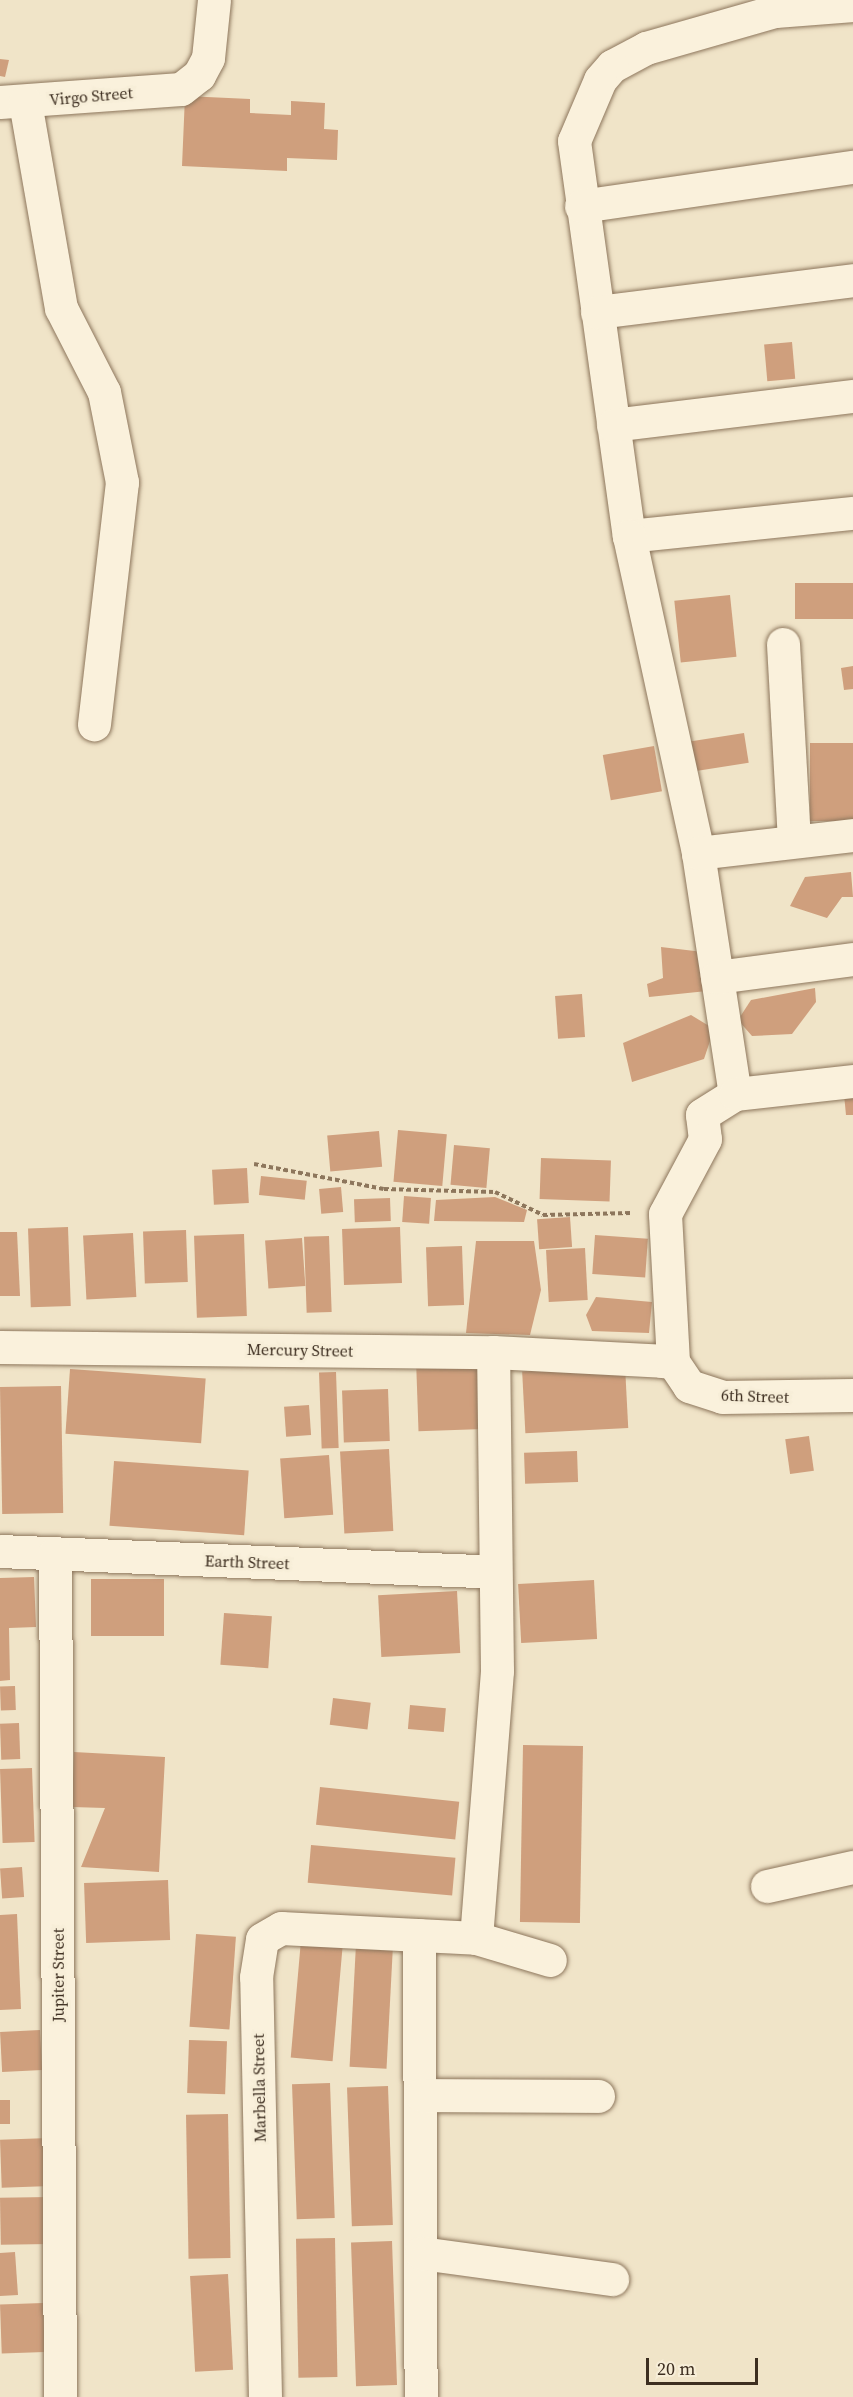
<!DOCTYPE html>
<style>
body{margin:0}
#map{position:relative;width:853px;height:2397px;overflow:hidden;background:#f0e4c8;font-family:"Source Serif 4",serif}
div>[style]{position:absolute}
.building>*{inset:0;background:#cf9f7d;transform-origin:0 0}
.path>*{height:4px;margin-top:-2px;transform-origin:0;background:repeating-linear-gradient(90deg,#8d765c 0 4.5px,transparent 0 7.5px)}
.roads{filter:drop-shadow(0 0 2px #8d765c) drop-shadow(0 0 2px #8d765c)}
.minor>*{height:33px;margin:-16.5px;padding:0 16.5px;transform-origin:16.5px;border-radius:16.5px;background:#faf1dc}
span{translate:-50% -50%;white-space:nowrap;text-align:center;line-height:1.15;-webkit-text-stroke:6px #f7eed8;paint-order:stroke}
.street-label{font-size:16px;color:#3d2e20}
.scale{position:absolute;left:646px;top:2358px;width:112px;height:27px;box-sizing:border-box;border:3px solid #3d2e20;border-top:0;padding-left:8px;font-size:18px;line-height:21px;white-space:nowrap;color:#3d2e20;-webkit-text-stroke:4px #f7eed8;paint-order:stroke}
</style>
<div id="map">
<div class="building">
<div style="clip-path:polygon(0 59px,9px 60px,5px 77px,0 76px)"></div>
<div style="clip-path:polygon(185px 96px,250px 99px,250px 113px,291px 115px,291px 101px,325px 103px,324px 129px,338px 130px,337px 160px,287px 158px,287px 171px,182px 166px)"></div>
<div style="left:792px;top:342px;width:37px;height:28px;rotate:85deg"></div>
<div style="left:853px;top:583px;width:36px;height:58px;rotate:90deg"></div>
<div style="left:730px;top:595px;width:62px;height:56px;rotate:84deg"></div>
<div style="clip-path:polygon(853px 666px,853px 689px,844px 690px,841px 668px)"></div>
<div style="left:744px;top:733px;width:30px;height:58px;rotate:81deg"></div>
<div style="left:810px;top:743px;width:43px;height:78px"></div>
<div style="left:654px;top:746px;width:46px;height:52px;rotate:80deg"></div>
<div style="clip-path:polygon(851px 872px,853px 897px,842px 897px,827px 918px,790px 906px,805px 877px)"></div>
<div style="clip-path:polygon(661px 947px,703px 952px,707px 991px,649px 997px,647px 984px,663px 978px)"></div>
<div style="clip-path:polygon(815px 988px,816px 1002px,792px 1034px,752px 1036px,738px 1020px,751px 1000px)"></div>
<div style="left:582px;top:994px;width:43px;height:27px;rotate:86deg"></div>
<div style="clip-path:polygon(691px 1015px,714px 1029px,704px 1059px,632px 1082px,623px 1043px)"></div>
<div style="clip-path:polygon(853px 1083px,853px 1115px,846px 1115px,843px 1084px)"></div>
<div style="left:398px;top:1130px;width:49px;height:52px;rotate:5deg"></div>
<div style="left:379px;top:1131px;width:36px;height:52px;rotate:85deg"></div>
<div style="left:454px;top:1145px;width:36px;height:40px;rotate:5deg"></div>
<div style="left:541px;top:1158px;width:70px;height:41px;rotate:2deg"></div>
<div style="left:247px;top:1168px;width:35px;height:35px;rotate:87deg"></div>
<div style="left:261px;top:1176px;width:46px;height:19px;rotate:6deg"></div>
<div style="left:341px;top:1187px;width:25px;height:22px;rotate:85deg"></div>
<div style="left:404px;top:1196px;width:27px;height:26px;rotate:4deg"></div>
<div style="clip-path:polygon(495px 1197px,527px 1210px,524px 1222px,434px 1221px,436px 1200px)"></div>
<div style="left:390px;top:1198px;width:23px;height:36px;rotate:88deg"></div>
<div style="left:570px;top:1217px;width:30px;height:33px;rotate:86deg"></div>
<div style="left:68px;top:1227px;width:79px;height:40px;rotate:88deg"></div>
<div style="left:400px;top:1227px;width:56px;height:58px;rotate:88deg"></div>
<div style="left:186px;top:1230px;width:52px;height:43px;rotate:88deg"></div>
<div style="clip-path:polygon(0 1232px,17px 1232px,20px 1296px,0 1296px)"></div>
<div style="left:133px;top:1233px;width:64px;height:50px;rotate:87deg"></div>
<div style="left:244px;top:1234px;width:82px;height:50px;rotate:88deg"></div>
<div style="left:595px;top:1235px;width:53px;height:39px;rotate:4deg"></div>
<div style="left:329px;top:1236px;width:76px;height:25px;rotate:88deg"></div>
<div style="left:302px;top:1238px;width:48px;height:37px;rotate:86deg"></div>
<div style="clip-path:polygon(476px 1241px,534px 1241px,541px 1290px,530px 1335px,466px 1333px)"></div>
<div style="left:462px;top:1246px;width:59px;height:36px;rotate:88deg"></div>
<div style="left:585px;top:1248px;width:52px;height:39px;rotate:87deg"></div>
<div style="clip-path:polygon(596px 1297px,652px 1302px,649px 1333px,592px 1331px,586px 1315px)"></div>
<div style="left:481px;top:1358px;width:71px;height:65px;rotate:88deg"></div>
<div style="left:625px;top:1366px;width:62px;height:103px;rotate:87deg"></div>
<div style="left:70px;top:1369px;width:136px;height:65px;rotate:4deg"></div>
<div style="left:336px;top:1372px;width:76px;height:17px;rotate:88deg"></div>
<div style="left:61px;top:1386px;width:127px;height:61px;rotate:89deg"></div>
<div style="left:388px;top:1389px;width:52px;height:46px;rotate:88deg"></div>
<div style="left:309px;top:1405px;width:30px;height:25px;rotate:86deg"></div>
<div style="left:809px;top:1436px;width:35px;height:24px;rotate:82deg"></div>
<div style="left:389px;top:1449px;width:82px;height:49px;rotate:87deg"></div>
<div style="left:577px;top:1451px;width:31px;height:53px;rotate:88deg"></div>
<div style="left:329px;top:1455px;width:60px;height:49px;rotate:86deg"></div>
<div style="left:114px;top:1461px;width:135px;height:65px;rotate:4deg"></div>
<div style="clip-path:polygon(34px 1577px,36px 1627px,9px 1628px,10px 1680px,0 1681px,0 1578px)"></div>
<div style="left:91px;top:1579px;width:73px;height:57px"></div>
<div style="left:594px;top:1580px;width:59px;height:76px;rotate:87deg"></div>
<div style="left:457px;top:1591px;width:62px;height:79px;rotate:87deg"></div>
<div style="left:224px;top:1613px;width:48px;height:52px;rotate:4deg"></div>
<div style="left:15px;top:1686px;width:24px;height:15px;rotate:88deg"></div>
<div style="left:333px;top:1698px;width:38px;height:27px;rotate:7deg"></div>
<div style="left:410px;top:1705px;width:36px;height:24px;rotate:5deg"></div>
<div style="left:19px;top:1723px;width:36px;height:19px;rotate:88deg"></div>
<div style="left:583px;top:1746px;width:177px;height:60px;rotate:91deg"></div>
<div style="clip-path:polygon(74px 1752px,165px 1757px,159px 1872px,81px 1867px,105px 1808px,72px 1807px)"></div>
<div style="left:32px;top:1768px;width:74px;height:32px;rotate:88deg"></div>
<div style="left:320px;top:1787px;width:140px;height:38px;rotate:6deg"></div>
<div style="left:311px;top:1845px;width:145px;height:38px;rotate:5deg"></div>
<div style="left:22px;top:1867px;width:30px;height:22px;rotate:86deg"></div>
<div style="left:168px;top:1880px;width:60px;height:84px;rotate:88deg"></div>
<div style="clip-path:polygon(17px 1914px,21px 2009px,0 2010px,0 1915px)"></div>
<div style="left:196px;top:1934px;width:40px;height:93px;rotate:4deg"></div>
<div style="left:301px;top:1940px;width:42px;height:118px;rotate:5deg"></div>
<div style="left:356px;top:1944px;width:37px;height:123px;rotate:3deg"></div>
<div style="left:40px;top:2030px;width:40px;height:40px;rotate:87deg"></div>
<div style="left:189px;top:2040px;width:38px;height:53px;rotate:2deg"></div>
<div style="left:330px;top:2083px;width:135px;height:38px;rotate:88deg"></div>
<div style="left:388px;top:2086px;width:139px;height:41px;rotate:88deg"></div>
<div style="left:0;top:2100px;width:10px;height:24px"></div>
<div style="left:228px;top:2114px;width:144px;height:42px;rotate:89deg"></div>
<div style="left:49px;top:2138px;width:48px;height:49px;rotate:88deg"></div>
<div style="left:49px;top:2197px;width:47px;height:49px;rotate:89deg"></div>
<div style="left:335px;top:2238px;width:139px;height:39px;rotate:89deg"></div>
<div style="left:392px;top:2241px;width:144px;height:41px;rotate:88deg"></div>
<div style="clip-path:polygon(15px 2252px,18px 2295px,0 2296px,0 2253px)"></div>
<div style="left:228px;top:2274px;width:96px;height:38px;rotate:87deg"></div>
<div style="left:43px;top:2303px;width:49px;height:43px;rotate:88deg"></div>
</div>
<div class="path">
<div style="left:254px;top:1164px;width:132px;rotate:10.9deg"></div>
<div style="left:384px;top:1189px;width:111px;rotate:1.5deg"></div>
<div style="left:495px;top:1192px;width:53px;rotate:25.6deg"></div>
<div style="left:543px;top:1215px;width:88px;rotate:-1.3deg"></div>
</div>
<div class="roads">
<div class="minor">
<div style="left:853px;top:5px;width:78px;rotate:175.6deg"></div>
<div style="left:775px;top:11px;width:134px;rotate:164deg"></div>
<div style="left:646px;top:48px;width:38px;rotate:152deg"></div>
<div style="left:612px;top:66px;width:18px;rotate:131deg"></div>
<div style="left:600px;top:80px;width:66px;rotate:113.1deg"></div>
<div style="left:574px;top:141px;width:399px;rotate:82.1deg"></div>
<div style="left:629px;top:536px;width:225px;rotate:-5.9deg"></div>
<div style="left:0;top:102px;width:181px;rotate:-4.1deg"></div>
<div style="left:181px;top:89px;width:23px;rotate:-38deg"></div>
<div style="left:199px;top:75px;width:19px;rotate:-62deg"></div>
<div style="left:208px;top:58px;width:58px;rotate:-84.1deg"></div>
<div style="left:25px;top:102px;width:209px;rotate:80.1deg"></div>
<div style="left:61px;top:308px;width:94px;rotate:62.9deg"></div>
<div style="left:104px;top:392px;width:92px;rotate:78.7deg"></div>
<div style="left:122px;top:482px;width:244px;rotate:96.6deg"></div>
<div style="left:581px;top:206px;width:275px;rotate:-8.2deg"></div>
<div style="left:597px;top:312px;width:258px;rotate:-7.1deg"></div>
<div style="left:613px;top:425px;width:242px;rotate:-6.9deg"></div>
<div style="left:629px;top:536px;width:324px;rotate:77.7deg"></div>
<div style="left:698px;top:853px;width:244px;rotate:81.3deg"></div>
<div style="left:735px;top:1094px;width:39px;rotate:148deg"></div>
<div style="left:702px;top:1115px;width:24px;rotate:83deg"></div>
<div style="left:705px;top:1139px;width:85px;rotate:118.1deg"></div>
<div style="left:665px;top:1214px;width:148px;rotate:86.9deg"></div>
<div style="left:783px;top:644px;width:195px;rotate:86.8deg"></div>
<div style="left:698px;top:853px;width:156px;rotate:-6.6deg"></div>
<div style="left:717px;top:977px;width:137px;rotate:-7.5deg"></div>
<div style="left:735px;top:1094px;width:119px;rotate:-6.3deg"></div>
<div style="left:0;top:1347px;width:493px;rotate:0.6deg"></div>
<div style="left:493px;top:1352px;width:169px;rotate:3deg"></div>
<div style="left:662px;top:1361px;width:11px;rotate:5deg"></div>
<div style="left:673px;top:1362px;width:29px;rotate:56deg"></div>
<div style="left:689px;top:1386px;width:35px;rotate:18deg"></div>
<div style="left:722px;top:1397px;width:131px;rotate:-0.9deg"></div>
<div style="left:0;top:1551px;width:493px;rotate:2.4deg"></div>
<div style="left:55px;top:1553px;width:844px;rotate:89.66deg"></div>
<div style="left:767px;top:1886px;width:88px;rotate:-12.5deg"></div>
<div style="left:419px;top:1935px;width:462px;rotate:89.8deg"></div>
<div style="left:476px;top:1938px;width:268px;rotate:-85.5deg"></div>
<div style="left:497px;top:1671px;width:319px;rotate:-90.7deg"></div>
<div style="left:421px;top:2095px;width:177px;rotate:0.3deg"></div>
<div style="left:421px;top:2253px;width:193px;rotate:7.8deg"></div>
<div style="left:265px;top:2397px;width:420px;rotate:-91.2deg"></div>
<div style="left:256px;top:1977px;width:38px;rotate:-81deg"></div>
<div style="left:262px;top:1939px;width:22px;rotate:-30deg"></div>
<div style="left:281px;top:1928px;width:195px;rotate:2.9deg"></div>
<div style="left:476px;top:1938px;width:77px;rotate:16.6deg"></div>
</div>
</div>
<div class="street-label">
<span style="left:91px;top:96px;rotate:-5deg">Virgo Street</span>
<span style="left:300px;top:1350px;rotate:1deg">Mercury Street</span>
<span style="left:755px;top:1396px;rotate:2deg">6th Street</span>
<span style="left:247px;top:1562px;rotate:2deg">Earth Street</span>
<span style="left:58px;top:1975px;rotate:-90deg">Jupiter Street</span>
<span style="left:259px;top:2088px;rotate:-91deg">Marbella Street</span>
</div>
<div class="scale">20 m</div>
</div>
